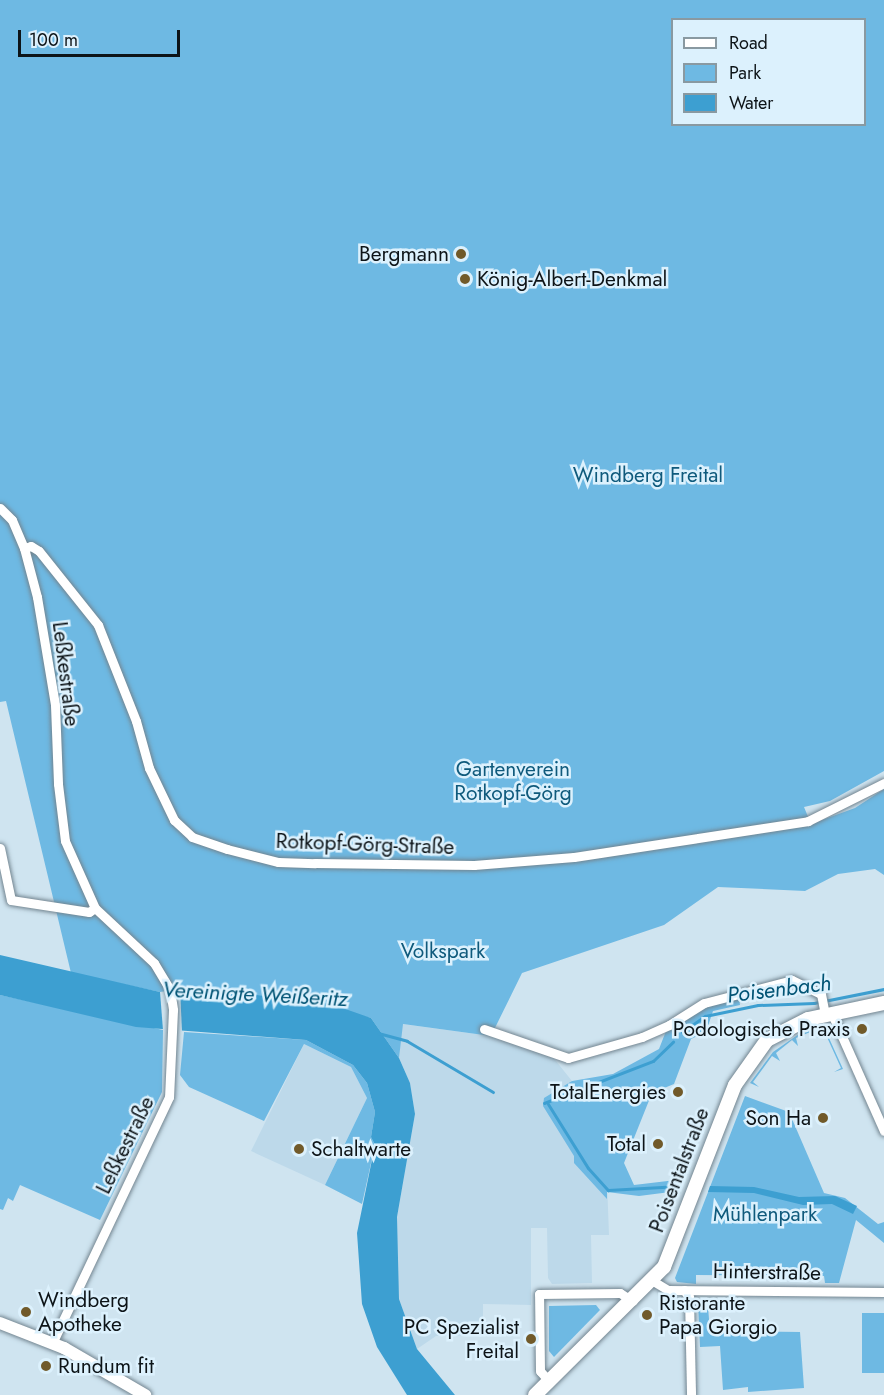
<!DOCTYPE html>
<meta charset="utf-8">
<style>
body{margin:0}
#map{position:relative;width:884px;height:1395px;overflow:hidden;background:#cfe4f0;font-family:Jost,sans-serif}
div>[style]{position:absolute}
.built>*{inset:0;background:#bdd9ea}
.green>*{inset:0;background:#6eb9e3;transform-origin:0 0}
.water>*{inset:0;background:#3d9fd1}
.pier>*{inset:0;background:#cfe4f0}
.stream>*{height:3px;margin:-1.5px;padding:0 1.5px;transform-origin:1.5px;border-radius:1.5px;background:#3d9fd1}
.roads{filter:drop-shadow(0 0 2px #738590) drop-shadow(0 0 2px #738590)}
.minor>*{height:9px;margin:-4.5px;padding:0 4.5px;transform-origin:4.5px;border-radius:4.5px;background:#fff}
.tertiary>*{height:12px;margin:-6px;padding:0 6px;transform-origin:6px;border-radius:6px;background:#fff}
.secondary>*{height:14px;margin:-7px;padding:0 7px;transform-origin:7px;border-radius:7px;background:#fff}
.dots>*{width:16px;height:16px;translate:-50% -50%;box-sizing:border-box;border:3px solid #dcf1fd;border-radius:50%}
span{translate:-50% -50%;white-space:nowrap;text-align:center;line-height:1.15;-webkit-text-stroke:5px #dcf1fd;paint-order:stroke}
.poi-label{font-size:21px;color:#0d1418}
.right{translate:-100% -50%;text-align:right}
.left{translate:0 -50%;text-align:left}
.park-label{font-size:21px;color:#0f5a7c}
.street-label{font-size:21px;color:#0d1418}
.water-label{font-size:22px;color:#005374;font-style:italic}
.legend{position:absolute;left:671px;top:18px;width:195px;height:108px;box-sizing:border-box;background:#dcf1fd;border:2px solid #8999a1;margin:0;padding:8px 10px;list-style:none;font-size:18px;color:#0d1418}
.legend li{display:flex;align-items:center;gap:12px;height:30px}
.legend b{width:30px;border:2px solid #8999a1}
.scale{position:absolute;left:18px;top:30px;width:162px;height:27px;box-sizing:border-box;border:3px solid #0d1418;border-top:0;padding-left:8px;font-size:18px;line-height:21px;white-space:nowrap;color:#0d1418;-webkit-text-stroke:4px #dcf1fd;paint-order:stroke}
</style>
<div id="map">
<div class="built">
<div style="clip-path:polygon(402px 1024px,491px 1036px,552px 1056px,572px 1081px,564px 1089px,607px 1182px,609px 1235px,591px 1235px,592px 1283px,552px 1284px,548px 1278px,547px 1228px,531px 1228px,531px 1305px,483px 1304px,483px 1335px,436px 1336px,417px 1349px,399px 1299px,396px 1267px,397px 1217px,415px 1114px,410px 1083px,399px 1058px)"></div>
<div style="clip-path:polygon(304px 1044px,351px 1067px,367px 1098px,325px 1185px,251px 1151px)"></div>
</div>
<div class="green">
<div style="clip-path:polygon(evenodd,0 0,884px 0,884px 771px,830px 801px,804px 807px,811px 824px,855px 808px,884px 789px,884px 875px,875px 869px,838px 874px,805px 891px,718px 887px,664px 925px,522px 973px,491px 1036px,403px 1024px,399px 1058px,371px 1018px,283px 997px,180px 989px,160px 992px,71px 973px,6px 701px,0 702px,0 0,672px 20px,864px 20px,864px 124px,672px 124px,672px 20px)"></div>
<div style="clip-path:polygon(0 995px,163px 1030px,162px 1092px,100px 1220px,20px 1185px,13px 1201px,8px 1198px,3px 1210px,0 1209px)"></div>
<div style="clip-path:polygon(739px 998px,740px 1005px,713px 1011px,706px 1032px,691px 1039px,674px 1084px,652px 1093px,624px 1163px,634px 1185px,676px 1180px,682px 1181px,678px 1191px,639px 1196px,607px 1192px,607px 1199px,574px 1163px,574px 1156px,543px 1106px,544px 1098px,572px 1081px,613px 1074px,659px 1049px,666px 1031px,705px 1004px)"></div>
<div style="clip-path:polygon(821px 1027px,824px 1027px,843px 1069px,834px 1072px,841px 1068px,826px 1035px,818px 1038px,815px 1030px,796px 1038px,798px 1046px,792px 1040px,776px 1053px,780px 1061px,772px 1056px,753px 1082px,759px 1087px,750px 1083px,773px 1052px,799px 1034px)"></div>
<div style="clip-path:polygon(184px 1032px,306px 1040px,353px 1065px,367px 1083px,375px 1112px,371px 1137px,375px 1145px,362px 1204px,325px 1185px,367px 1098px,351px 1067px,304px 1044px,264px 1121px,189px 1087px,180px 1075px)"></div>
<div style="clip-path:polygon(745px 1096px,789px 1112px,824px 1193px,845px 1198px,878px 1224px,884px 1222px,884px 1243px,856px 1220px,839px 1283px,825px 1283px,824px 1276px,696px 1275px,696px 1284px,677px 1282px,675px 1278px)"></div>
<div style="clip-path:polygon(703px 1300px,708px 1307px,710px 1331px,800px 1332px,804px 1388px,748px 1392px,748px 1387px,723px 1390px,720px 1346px,700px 1347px,698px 1302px)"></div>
<div style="clip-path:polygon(596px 1305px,600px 1310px,554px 1357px,549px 1351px,549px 1306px)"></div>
<div style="left:884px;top:1313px;width:60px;height:22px;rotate:90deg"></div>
</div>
<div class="water">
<div style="clip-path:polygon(0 955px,160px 992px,180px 989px,283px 997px,331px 1004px,371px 1018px,399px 1058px,410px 1083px,415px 1114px,397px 1217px,399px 1299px,417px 1349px,455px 1395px,407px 1395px,377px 1347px,362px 1304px,357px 1233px,375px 1145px,371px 1137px,375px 1112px,367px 1083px,353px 1065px,306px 1040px,136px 1027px,0 995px)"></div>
<div style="clip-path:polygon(710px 1186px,754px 1187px,799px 1197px,835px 1196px,857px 1206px,853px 1214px,832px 1204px,803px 1205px,754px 1193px,708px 1192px)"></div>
</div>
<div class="pier">
<div style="clip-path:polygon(180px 989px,182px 1032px,163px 1030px,160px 992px)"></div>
</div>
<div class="stream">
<div style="left:682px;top:1032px;width:28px;rotate:-35deg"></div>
<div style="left:705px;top:1016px;width:54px;rotate:-11.7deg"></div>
<div style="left:758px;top:1005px;width:56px;rotate:-2deg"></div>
<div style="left:814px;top:1003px;width:71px;rotate:-11.3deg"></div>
<div style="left:378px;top:1033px;width:30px;rotate:15deg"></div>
<div style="left:407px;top:1041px;width:100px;rotate:30.7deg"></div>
<div style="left:544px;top:1103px;width:117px;rotate:-21.1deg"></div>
<div style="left:653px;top:1061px;width:28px;rotate:-44deg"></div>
<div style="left:548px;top:1104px;width:75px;rotate:58deg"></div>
<div style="left:588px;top:1168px;width:30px;rotate:48deg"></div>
<div style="left:608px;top:1190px;width:72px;rotate:-3.2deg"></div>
</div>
<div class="roads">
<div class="minor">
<div style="left:0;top:508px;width:17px;rotate:45deg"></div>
<div style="left:12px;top:520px;width:30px;rotate:67deg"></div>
<div style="left:24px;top:548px;width:51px;rotate:75.1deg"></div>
<div style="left:37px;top:597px;width:109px;rotate:80.5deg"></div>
<div style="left:55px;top:705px;width:79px;rotate:87.8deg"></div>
<div style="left:58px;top:784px;width:57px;rotate:83deg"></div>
<div style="left:65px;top:841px;width:73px;rotate:65.9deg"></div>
<div style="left:95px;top:908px;width:81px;rotate:43deg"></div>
<div style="left:154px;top:963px;width:31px;rotate:59deg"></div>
<div style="left:170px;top:990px;width:20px;rotate:81deg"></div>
<div style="left:173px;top:1010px;width:87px;rotate:92.6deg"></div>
<div style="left:169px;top:1097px;width:272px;rotate:115.4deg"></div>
<div style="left:24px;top:548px;width:7px;rotate:-16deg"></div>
<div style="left:31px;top:546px;width:9px;rotate:32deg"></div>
<div style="left:39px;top:551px;width:95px;rotate:51.4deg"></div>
<div style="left:98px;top:625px;width:103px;rotate:68.4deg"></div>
<div style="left:136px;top:721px;width:49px;rotate:74.5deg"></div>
<div style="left:149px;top:768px;width:58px;rotate:64.3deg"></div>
<div style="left:174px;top:820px;width:25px;rotate:43deg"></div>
<div style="left:192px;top:837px;width:37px;rotate:19deg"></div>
<div style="left:227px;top:849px;width:53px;rotate:14.3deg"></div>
<div style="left:278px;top:862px;width:37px;rotate:2deg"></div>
<div style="left:315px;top:863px;width:159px;rotate:0.7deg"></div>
<div style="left:474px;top:865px;width:100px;rotate:-4.6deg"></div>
<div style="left:574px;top:857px;width:237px;rotate:-8.7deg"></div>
<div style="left:808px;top:821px;width:85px;rotate:-26.6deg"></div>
<div style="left:0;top:848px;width:53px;rotate:78.1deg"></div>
<div style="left:11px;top:900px;width:79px;rotate:8.7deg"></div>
<div style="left:89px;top:912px;width:7px;rotate:-34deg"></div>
<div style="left:832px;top:1014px;width:128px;rotate:66deg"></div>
<div style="left:484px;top:1029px;width:89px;rotate:19deg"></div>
<div style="left:568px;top:1058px;width:77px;rotate:-15.8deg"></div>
<div style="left:642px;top:1037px;width:30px;rotate:-24deg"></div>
<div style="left:669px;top:1025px;width:41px;rotate:-32.2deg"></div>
<div style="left:704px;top:1003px;width:91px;rotate:-14.6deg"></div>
<div style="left:792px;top:980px;width:32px;rotate:26deg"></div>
<div style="left:821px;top:994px;width:21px;rotate:79deg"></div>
<div style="left:653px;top:1281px;width:17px;rotate:31deg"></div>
<div style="left:668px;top:1290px;width:216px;rotate:0.5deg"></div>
<div style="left:684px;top:1290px;width:9px;rotate:54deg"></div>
<div style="left:689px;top:1297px;width:98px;rotate:88.8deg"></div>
<div style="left:549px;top:1381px;width:13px;rotate:-132deg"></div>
<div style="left:540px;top:1371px;width:77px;rotate:-90.7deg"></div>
<div style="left:539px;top:1294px;width:81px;rotate:-0.7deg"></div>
<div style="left:620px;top:1293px;width:15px;rotate:32deg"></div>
</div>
<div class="tertiary">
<div style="left:0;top:1323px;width:69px;rotate:21.3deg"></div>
<div style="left:64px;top:1348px;width:94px;rotate:30.1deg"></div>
</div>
<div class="secondary">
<div style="left:535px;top:1395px;width:182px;rotate:-44.8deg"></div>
<div style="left:664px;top:1267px;width:195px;rotate:-68.7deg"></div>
<div style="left:735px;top:1085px;width:55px;rotate:-54.6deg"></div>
<div style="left:767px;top:1040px;width:46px;rotate:-27.1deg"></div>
<div style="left:808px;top:1019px;width:78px;rotate:-11.9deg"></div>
</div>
</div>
<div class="dots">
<div style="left:461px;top:254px;background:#715a2a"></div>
<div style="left:465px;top:279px;background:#715a2a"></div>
<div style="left:862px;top:1029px;background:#715a2a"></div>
<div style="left:678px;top:1092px;background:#715a2a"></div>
<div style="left:823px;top:1118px;background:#715a2a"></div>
<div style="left:658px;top:1144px;background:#715a2a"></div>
<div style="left:299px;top:1149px;background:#715a2a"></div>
<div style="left:26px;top:1312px;background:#715a2a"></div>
<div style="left:647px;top:1315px;background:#715a2a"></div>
<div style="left:531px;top:1339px;background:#715a2a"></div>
<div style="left:46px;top:1366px;background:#715a2a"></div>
</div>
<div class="poi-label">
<span class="right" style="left:449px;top:254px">Bergmann</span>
<span class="left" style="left:477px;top:279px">König-Albert-Denkmal</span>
<span class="right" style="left:850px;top:1029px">Podologische Praxis</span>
<span class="right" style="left:666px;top:1092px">TotalEnergies</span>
<span class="right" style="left:811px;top:1118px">Son Ha</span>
<span class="right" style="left:646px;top:1144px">Total</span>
<span class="left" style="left:311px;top:1149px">Schaltwarte</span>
<span class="left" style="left:38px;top:1312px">Windberg<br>Apotheke</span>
<span class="left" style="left:659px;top:1315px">Ristorante<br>Papa Giorgio</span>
<span class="right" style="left:519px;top:1339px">PC Spezialist<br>Freital</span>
<span class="left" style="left:58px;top:1366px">Rundum fit</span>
</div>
<div class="park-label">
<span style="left:648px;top:475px">Windberg Freital</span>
<span style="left:513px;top:781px">Gartenverein<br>Rotkopf-Görg</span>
<span style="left:443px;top:951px">Volkspark</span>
<span style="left:765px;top:1214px">Mühlenpark</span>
</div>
<div class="street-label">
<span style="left:66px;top:674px;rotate:83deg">Leßkestraße</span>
<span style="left:365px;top:844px;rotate:2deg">Rotkopf-Görg-Straße</span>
<span style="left:125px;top:1145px;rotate:-64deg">Leßkestraße</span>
<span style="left:679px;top:1170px;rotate:-69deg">Poisentalstraße</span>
<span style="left:767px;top:1272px;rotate:1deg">Hinterstraße</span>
</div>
<div class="water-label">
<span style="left:779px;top:989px;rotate:-7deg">Poisenbach</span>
<span style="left:255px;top:994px;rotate:3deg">Vereinigte Weißeritz</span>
</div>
<ul class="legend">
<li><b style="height:8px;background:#fff"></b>Road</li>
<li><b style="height:16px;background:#6eb9e3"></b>Park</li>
<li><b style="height:16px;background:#3d9fd1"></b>Water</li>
</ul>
<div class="scale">100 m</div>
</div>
